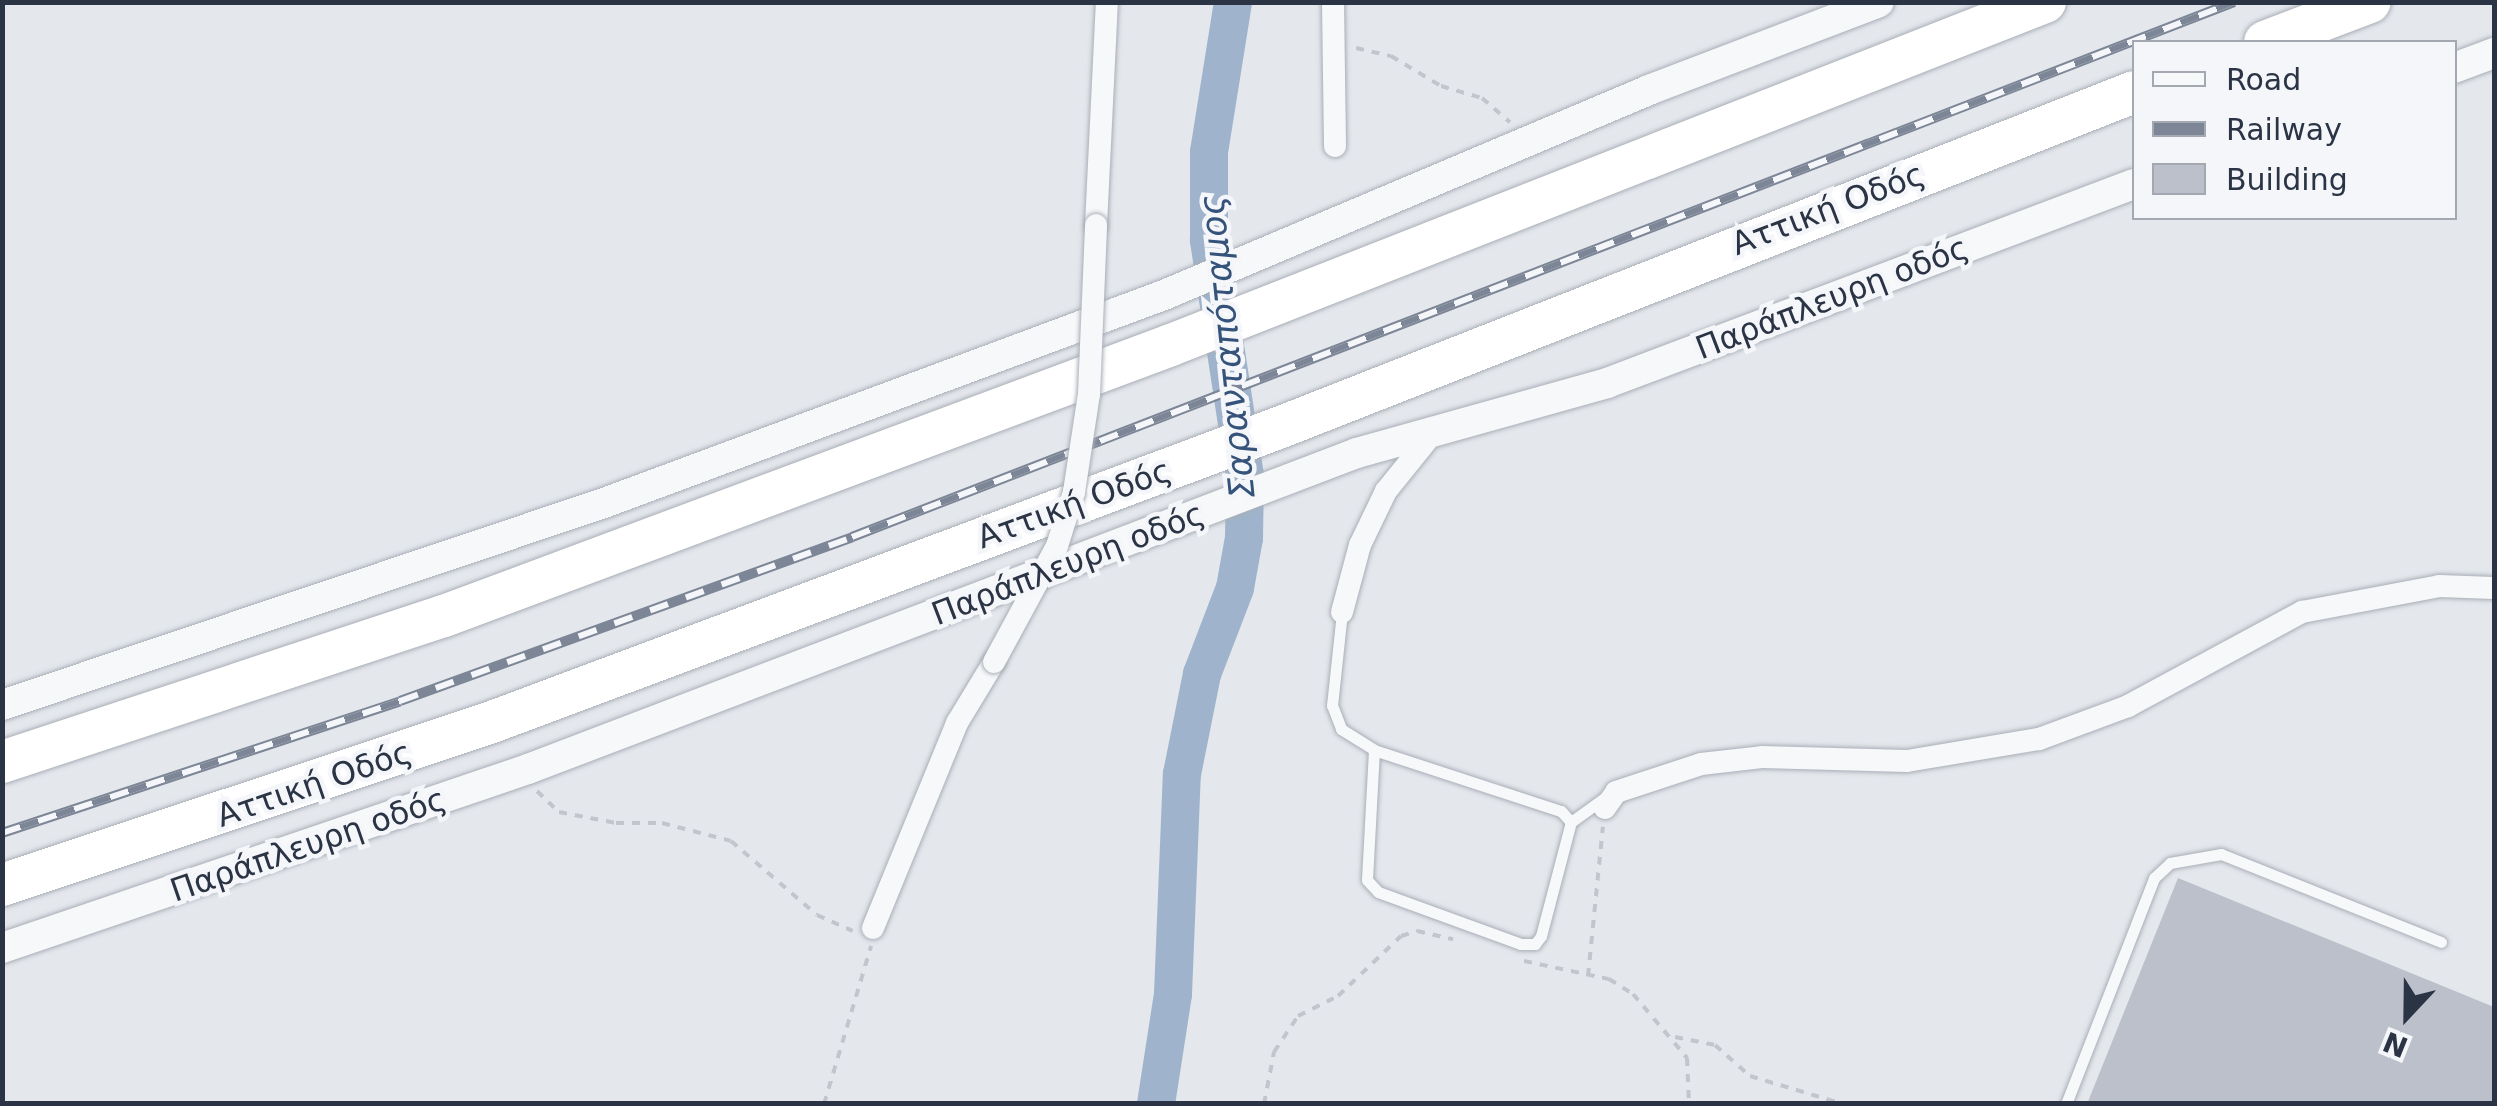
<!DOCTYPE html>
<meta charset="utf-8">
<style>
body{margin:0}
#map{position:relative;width:2497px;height:1106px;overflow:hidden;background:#e4e7ec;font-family:"DejaVu Sans",sans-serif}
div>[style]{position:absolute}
.river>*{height:38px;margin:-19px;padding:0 19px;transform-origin:19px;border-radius:19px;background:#9fb4cc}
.building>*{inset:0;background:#bbc0ca}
.path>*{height:4px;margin-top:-2px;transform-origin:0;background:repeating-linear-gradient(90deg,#c2c5cb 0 8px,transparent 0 16px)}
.roads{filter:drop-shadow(0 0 2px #a9aeb7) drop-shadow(0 0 2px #a9aeb7)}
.service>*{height:11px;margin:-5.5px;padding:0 5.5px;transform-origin:5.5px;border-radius:5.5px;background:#f7f8fa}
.minor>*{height:22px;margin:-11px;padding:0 11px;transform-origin:11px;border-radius:11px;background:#f7f8fa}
.tertiary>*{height:30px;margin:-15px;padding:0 15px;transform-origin:15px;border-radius:15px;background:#f7f8fa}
.motorway>*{height:42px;margin:-21px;padding:0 21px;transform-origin:21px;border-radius:21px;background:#fff}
.rail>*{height:10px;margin-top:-5px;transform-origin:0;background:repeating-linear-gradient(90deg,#f4f6f9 0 19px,#7d8696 0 38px);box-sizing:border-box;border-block:2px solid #7d8696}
.bridges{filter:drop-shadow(0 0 2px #a9aeb7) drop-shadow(0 0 2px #a9aeb7)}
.minor-bridge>*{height:22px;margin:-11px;padding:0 11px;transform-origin:11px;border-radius:11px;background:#f7f8fa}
span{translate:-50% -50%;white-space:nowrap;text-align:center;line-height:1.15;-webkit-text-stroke:9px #f4f6f9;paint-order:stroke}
.street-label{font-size:32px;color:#2b3445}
.water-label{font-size:35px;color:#34527a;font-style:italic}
.frame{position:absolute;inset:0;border:5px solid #2b3445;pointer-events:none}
.legend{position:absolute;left:2132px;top:40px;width:325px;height:180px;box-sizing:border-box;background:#f4f6f9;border:2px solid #a4a8b1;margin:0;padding:12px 18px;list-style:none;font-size:30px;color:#2b3445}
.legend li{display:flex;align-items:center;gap:20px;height:50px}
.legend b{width:50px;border:2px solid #a4a8b1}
.north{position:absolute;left:2357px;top:966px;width:100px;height:100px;-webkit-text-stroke:8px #f4f6f9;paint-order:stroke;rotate:202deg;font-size:28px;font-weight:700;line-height:40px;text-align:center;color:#2b3445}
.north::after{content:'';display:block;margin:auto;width:35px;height:45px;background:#2b3445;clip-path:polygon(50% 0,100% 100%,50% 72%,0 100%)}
</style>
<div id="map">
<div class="river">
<div style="left:1156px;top:1104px;width:111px;rotate:-81.2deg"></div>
<div style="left:1173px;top:994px;width:220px;rotate:-87.7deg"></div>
<div style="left:1182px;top:774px;width:102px;rotate:-78.7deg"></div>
<div style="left:1202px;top:674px;width:92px;rotate:-69deg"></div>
<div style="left:1235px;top:588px;width:51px;rotate:-79.8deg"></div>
<div style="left:1244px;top:538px;width:62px;rotate:-89.1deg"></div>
<div style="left:1245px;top:476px;width:239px;rotate:-98.7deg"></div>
<div style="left:1209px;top:240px;width:88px;rotate:-90deg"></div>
<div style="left:1209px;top:152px;width:152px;rotate:-80.9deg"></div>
</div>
<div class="building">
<div style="clip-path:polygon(2178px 878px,2494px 1007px,2494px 1104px,2087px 1104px)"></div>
</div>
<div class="path">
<div style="left:1356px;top:48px;width:36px;rotate:13deg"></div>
<div style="left:1391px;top:56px;width:58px;rotate:31deg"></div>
<div style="left:1441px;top:86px;width:43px;rotate:16.3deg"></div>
<div style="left:1482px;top:98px;width:37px;rotate:41deg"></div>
<div style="left:537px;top:791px;width:30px;rotate:44deg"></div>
<div style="left:559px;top:812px;width:58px;rotate:10.9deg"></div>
<div style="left:616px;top:823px;width:46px"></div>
<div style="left:662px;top:823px;width:71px;rotate:14.6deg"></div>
<div style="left:731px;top:841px;width:113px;rotate:40.7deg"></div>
<div style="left:817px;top:915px;width:39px;rotate:24deg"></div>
<div style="left:1524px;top:961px;width:87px;rotate:12deg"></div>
<div style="left:1609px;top:979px;width:28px;rotate:32deg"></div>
<div style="left:1633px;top:994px;width:84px;rotate:49.8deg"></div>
<div style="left:1687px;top:1058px;width:46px;rotate:87.5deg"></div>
<div style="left:1588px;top:976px;width:150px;rotate:-84.3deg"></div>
<div style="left:1675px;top:1037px;width:41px;rotate:11.3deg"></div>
<div style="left:1715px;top:1045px;width:47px;rotate:41.5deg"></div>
<div style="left:1750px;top:1076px;width:97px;rotate:16.8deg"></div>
<div style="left:824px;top:1104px;width:165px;rotate:-73.4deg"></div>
<div style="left:1264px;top:1104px;width:53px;rotate:-79.1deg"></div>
<div style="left:1274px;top:1052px;width:43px;rotate:-56.3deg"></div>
<div style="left:1298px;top:1016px;width:45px;rotate:-26.6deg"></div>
<div style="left:1338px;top:996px;width:87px;rotate:-43.6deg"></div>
<div style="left:1401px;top:936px;width:17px;rotate:-17deg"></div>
<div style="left:1417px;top:931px;width:37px;rotate:13deg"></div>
</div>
<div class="roads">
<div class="service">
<div style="left:1342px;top:612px;width:94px;rotate:96.1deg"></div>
<div style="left:1332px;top:705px;width:26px;rotate:69deg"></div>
<div style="left:1341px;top:729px;width:39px;rotate:32deg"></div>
<div style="left:1374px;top:750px;width:197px;rotate:18.1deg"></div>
<div style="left:1561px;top:811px;width:15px;rotate:48deg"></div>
<div style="left:1374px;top:750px;width:130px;rotate:93.1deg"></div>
<div style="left:1367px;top:880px;width:16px;rotate:47deg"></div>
<div style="left:1378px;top:892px;width:152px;rotate:20deg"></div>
<div style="left:1521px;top:944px;width:14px"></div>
<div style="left:1535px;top:944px;width:10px;rotate:-53deg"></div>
<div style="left:1541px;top:936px;width:118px;rotate:-75.3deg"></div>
<div style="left:1571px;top:822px;width:44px;rotate:-35.8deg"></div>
<div style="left:2066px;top:1104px;width:243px;rotate:-68.7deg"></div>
<div style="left:2154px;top:878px;width:22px;rotate:-43deg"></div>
<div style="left:2170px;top:863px;width:52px;rotate:-10deg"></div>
<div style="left:2221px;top:854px;width:237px;rotate:21.8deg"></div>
</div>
<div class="minor">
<div style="left:1333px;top:2px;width:144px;rotate:89.2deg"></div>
<div style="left:1096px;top:225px;width:223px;rotate:-87.2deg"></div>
<div style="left:1342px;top:612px;width:69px;rotate:-75deg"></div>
<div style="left:1360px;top:545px;width:60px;rotate:-64.3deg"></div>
<div style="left:1386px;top:491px;width:73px;rotate:-51.1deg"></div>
<div style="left:1605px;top:808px;width:19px;rotate:-55deg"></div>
<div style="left:1616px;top:792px;width:89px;rotate:-18.2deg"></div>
<div style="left:1701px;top:764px;width:61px;rotate:-6.5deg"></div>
<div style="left:1762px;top:757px;width:145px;rotate:1.6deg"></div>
<div style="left:1907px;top:761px;width:134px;rotate:-9.5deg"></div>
<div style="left:2039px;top:739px;width:95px;rotate:-20.3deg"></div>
<div style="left:2128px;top:706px;width:198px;rotate:-28.4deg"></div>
<div style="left:2302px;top:612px;width:139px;rotate:-10.7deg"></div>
<div style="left:2439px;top:586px;width:55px;rotate:2.1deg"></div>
<div style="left:873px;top:928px;width:222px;rotate:-67.7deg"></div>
<div style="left:957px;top:723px;width:71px;rotate:-58.8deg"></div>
</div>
<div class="tertiary">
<div style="left:2454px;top:68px;width:43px;rotate:-20.6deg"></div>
<div style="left:2px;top:705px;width:635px;rotate:-18.55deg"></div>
<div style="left:604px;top:503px;width:597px;rotate:-20.38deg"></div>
<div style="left:1164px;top:295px;width:527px;rotate:-22.91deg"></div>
<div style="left:1649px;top:90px;width:246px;rotate:-20.9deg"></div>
<div style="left:2px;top:948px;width:556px;rotate:-18.79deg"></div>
<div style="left:528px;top:769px;width:887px;rotate:-20.87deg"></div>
<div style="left:1357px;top:453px;width:260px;rotate:-15.6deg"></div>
<div style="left:1607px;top:383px;width:563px;rotate:-20.69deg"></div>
</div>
<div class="motorway">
<div style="left:2265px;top:42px;width:112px;rotate:-20.9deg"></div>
<div style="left:2px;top:762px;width:465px;rotate:-18.3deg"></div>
<div style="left:444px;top:616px;width:776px;rotate:-20.44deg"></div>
<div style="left:1171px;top:345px;width:939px;rotate:-21.43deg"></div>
<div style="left:2px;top:885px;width:516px;rotate:-18.4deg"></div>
<div style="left:492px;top:722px;width:842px;rotate:-20.5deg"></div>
<div style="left:1281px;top:427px;width:916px;rotate:-21.44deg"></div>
</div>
</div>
<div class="rail">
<div style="left:2px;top:833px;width:419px;rotate:-18.3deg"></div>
<div style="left:400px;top:701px;width:481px;rotate:-19.9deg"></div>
<div style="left:852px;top:537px;width:1482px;rotate:-21.16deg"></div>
</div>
<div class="bridges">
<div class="minor-bridge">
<div style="left:994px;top:662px;width:132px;rotate:-61.5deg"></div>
<div style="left:1057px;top:546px;width:57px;rotate:-72.5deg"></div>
<div style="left:1074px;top:492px;width:99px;rotate:-81.3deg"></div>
<div style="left:1089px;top:394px;width:169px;rotate:-87.6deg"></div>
</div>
</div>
<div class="street-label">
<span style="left:1828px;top:209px;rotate:-21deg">Αττική Οδός</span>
<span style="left:1832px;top:298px;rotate:-21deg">Παράπλευρη οδός</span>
<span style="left:1074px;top:504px;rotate:-20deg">Αττική Οδός</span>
<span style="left:1068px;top:564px;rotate:-21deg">Παράπλευρη οδός</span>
<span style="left:314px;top:784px;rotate:-19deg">Αττική Οδός</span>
<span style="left:308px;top:845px;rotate:-19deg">Παράπλευρη οδός</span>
</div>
<div class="water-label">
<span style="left:1227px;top:347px;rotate:-96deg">Σαρανταπόταμος</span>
</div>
<div class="frame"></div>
<ul class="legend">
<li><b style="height:12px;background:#f7f8fa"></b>Road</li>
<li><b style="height:12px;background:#7d8696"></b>Railway</li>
<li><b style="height:28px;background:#bbc0ca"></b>Building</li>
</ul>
<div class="north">N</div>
</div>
